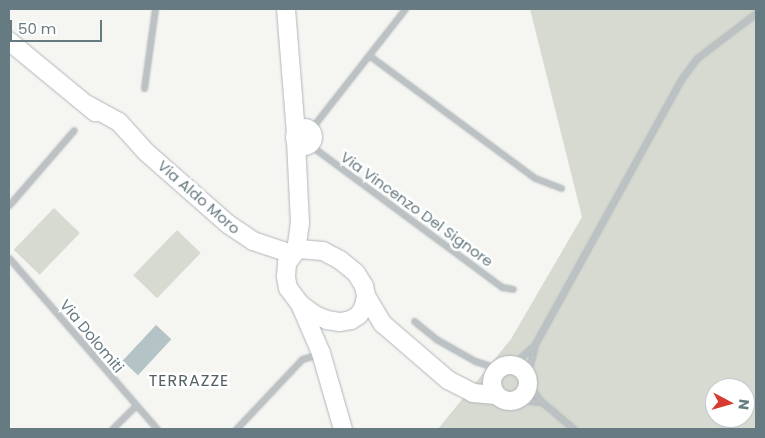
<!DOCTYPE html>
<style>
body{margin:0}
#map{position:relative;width:765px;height:438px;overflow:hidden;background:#f5f5f2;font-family:Poppins,sans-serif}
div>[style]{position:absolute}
.green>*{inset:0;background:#d6dad1;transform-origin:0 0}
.water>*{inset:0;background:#b4c3c5;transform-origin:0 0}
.roads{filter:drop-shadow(0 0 1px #afb6b9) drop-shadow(0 0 1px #afb6b9)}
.street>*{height:5px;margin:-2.5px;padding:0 2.5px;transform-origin:2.5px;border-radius:2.5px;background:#bcc2c4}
.secondary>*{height:18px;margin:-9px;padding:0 9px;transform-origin:9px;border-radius:9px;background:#fff}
.secondary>.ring{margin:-9px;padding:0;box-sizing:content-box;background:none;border:18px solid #fff;border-radius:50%}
span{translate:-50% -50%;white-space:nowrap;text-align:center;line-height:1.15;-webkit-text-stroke:5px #fff;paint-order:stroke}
.street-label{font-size:15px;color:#667a81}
.neighbourhood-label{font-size:16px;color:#546167;letter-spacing:1px}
.frame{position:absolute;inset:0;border:10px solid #667a81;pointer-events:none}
.north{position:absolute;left:705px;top:378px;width:50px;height:50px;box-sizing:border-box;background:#fff;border:1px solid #c2cacd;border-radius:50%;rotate:96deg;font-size:14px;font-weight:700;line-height:20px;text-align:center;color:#667a81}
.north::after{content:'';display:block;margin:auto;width:18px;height:22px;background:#d73b30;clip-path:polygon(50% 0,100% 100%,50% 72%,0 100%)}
.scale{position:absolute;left:10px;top:20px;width:92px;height:22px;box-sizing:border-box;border:2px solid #667a81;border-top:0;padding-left:6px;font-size:15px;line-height:18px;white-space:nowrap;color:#667a81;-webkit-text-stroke:4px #fff;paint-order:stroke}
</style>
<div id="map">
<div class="green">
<div style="clip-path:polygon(evenodd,530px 9px,756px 9px,756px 429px,438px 429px,511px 339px,582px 217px,530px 9px,715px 388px,745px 388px,745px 418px,715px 418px,715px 388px)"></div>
<div style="left:54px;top:208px;width:36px;height:58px;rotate:44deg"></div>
<div style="left:177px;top:230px;width:33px;height:63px;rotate:44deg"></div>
</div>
<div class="water">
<div style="left:156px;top:325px;width:21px;height:49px;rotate:43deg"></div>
</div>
<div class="roads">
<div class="street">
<div style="left:370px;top:56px;width:205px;rotate:36.5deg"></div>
<div style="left:535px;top:178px;width:28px;rotate:21deg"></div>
<div style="left:144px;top:88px;width:80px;rotate:-82.1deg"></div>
<div style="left:310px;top:130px;width:154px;rotate:-51.9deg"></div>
<div style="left:310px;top:145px;width:239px;rotate:36.5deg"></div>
<div style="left:502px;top:287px;width:11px;rotate:10deg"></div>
<div style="left:9px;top:205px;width:99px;rotate:-49.1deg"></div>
<div style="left:9px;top:258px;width:226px;rotate:49.1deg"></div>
<div style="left:414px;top:321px;width:28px;rotate:39deg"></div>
<div style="left:436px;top:339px;width:45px;rotate:29.4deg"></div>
<div style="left:475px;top:361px;width:25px;rotate:18deg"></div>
<div style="left:512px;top:365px;width:28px;rotate:-42deg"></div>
<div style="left:527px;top:378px;width:35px;rotate:-77deg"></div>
<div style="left:535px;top:344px;width:304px;rotate:-61.1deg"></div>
<div style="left:682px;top:78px;width:25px;rotate:-53deg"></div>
<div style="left:697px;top:58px;width:74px;rotate:-37.3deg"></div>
<div style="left:528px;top:385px;width:22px;rotate:51deg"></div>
<div style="left:542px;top:402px;width:42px;rotate:40.2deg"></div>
<div style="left:515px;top:400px;width:26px;rotate:4deg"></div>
<div style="left:112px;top:429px;width:33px;rotate:-45deg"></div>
<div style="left:236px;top:429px;width:96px;rotate:-46.7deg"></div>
<div style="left:302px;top:359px;width:17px;rotate:-17deg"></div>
</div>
<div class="secondary">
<div style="left:286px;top:9px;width:124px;rotate:85.4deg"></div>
<div style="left:9px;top:41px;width:112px;rotate:39.5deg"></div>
<div style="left:88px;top:105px;width:35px;rotate:29deg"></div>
<div style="left:119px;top:122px;width:40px;rotate:48deg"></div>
<div style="left:146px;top:152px;width:109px;rotate:41.3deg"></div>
<div style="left:228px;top:224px;width:30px;rotate:34deg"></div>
<div style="left:253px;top:241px;width:41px;rotate:18.4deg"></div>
<div class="ring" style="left:295px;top:128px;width:0;height:0"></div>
<div style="left:296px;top:251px;width:28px;rotate:-82deg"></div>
<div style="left:300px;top:223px;width:81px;rotate:-92.8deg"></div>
<div style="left:366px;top:296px;width:33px;rotate:59deg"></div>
<div style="left:383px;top:324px;width:86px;rotate:40.7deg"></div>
<div style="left:448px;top:380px;width:28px;rotate:27deg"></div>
<div style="left:473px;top:393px;width:23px;rotate:5deg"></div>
<div style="left:300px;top:304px;width:19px;rotate:36deg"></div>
<div style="left:315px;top:315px;width:13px;rotate:23deg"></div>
<div style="left:327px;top:320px;width:13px;rotate:9deg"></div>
<div style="left:340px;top:322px;width:11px;rotate:-10deg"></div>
<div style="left:351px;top:320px;width:9px;rotate:-32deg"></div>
<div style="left:359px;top:315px;width:10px;rotate:-61deg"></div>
<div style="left:364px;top:306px;width:10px;rotate:-79deg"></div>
<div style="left:366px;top:296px;width:10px;rotate:-101deg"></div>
<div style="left:364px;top:286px;width:15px;rotate:-122deg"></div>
<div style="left:356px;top:273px;width:21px;rotate:-141deg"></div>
<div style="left:340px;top:260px;width:19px;rotate:-152deg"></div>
<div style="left:323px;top:251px;width:21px;rotate:-175deg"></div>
<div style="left:302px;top:249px;width:6px;rotate:162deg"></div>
<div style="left:296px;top:251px;width:15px;rotate:127deg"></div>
<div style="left:287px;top:263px;width:14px;rotate:94deg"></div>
<div style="left:286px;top:277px;width:11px;rotate:80deg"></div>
<div style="left:288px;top:288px;width:20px;rotate:53deg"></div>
<div style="left:300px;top:304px;width:53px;rotate:66.8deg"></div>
<div style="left:321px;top:353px;width:79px;rotate:73.9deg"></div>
<div class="ring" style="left:492px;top:365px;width:18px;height:18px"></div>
</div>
</div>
<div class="street-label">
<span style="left:199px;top:197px;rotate:41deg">Via Aldo Moro</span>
<span style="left:417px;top:209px;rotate:36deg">Via Vincenzo Del Signore</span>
<span style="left:92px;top:336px;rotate:50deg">Via Dolomiti</span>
</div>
<div class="neighbourhood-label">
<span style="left:189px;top:381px">TERRAZZE</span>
</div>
<div class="frame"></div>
<div class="north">N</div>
<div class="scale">50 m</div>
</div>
